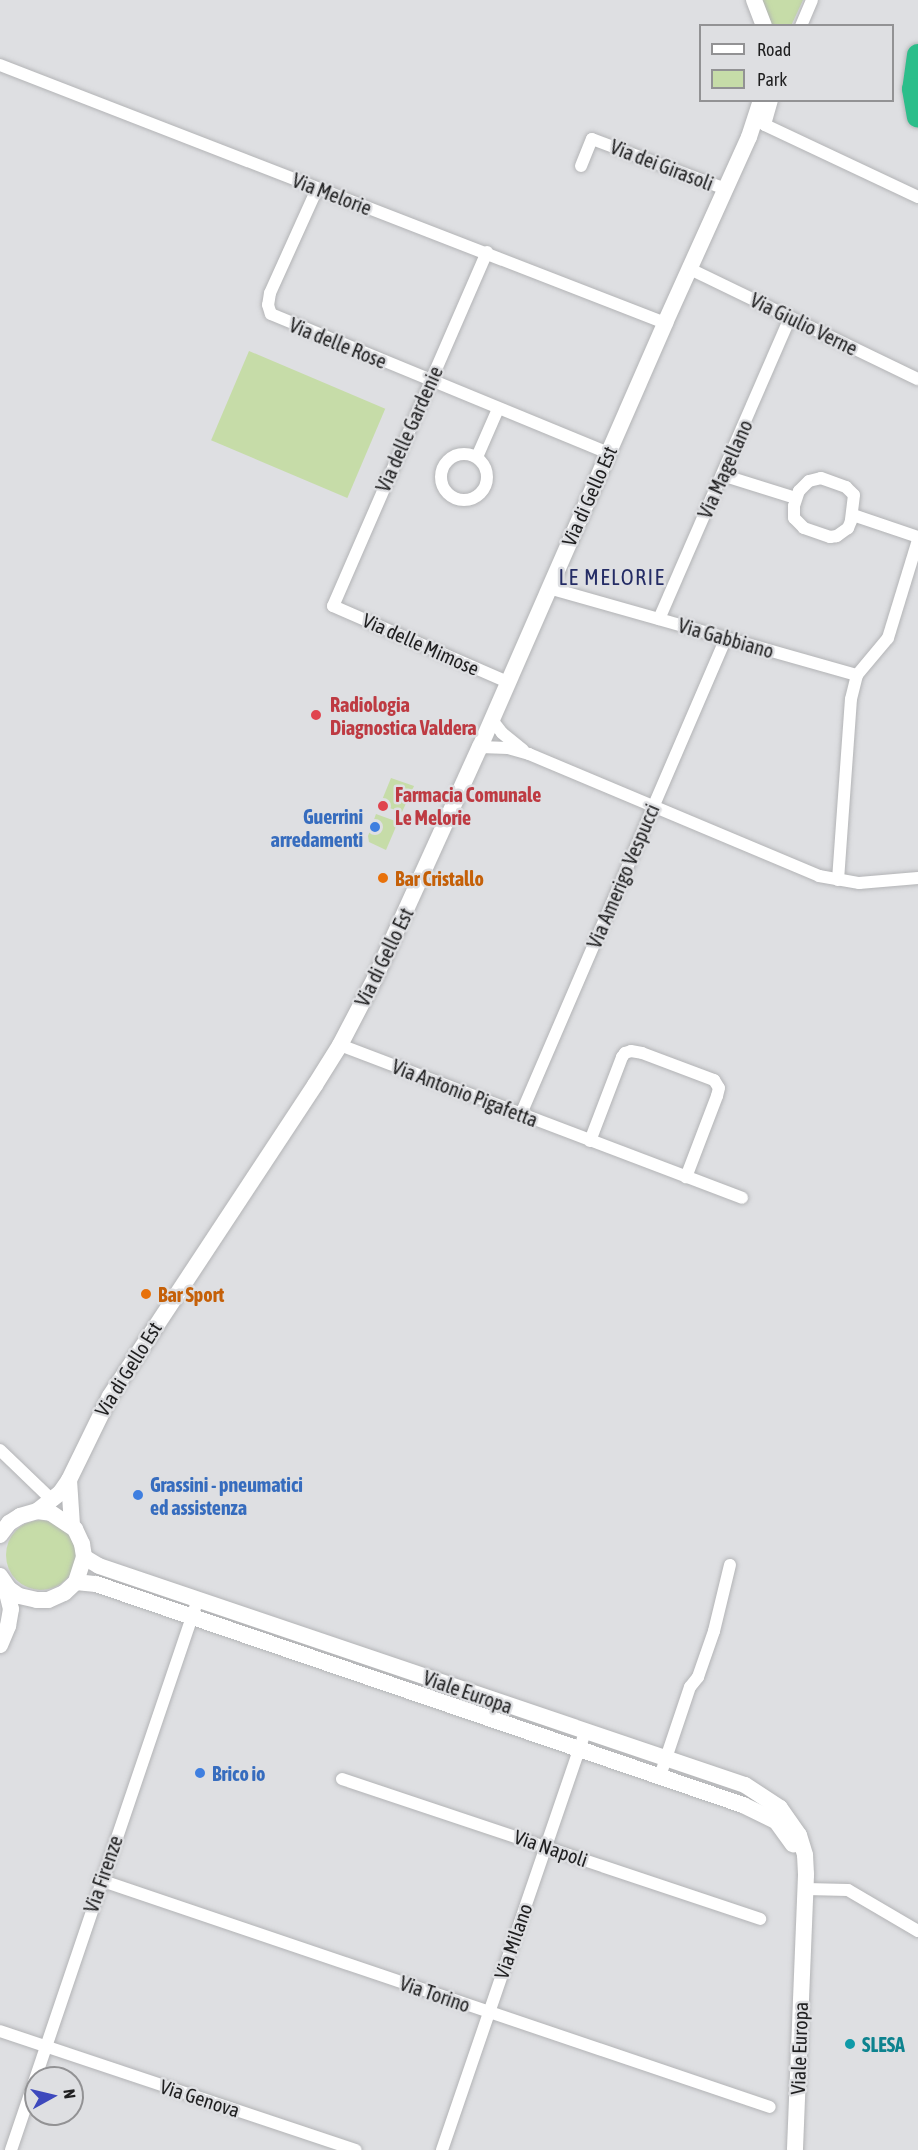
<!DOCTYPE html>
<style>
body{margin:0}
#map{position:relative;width:918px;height:2150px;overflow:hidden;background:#dedfe2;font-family:"Asap Condensed",sans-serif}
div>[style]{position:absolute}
.green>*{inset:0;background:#c6dca8;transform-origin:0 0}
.round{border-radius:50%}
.roads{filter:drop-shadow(0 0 2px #b3b4b6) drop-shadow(0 0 2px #b3b4b6)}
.street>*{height:12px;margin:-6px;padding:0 6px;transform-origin:6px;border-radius:6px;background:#fff}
.street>.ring{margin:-6px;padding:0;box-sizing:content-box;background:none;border:12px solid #fff;border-radius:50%}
.secondary>*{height:16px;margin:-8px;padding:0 8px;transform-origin:8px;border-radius:8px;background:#fff}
.highway>*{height:22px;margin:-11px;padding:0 11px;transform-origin:11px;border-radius:11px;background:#2bbe8a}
.dots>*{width:16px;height:16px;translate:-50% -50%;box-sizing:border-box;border:3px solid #dedfe2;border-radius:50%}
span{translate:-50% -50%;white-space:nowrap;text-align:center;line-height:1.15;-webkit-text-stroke:5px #dedfe2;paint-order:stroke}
.street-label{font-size:20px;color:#1f1f20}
.health-label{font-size:20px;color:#be3a42;font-weight:700}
.left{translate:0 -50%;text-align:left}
.shop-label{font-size:20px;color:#366cbe;font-weight:700}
.right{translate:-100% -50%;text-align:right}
.food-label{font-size:20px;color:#c56008;font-weight:700}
.culture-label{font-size:20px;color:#0d838f;font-weight:700}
.quarter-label{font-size:22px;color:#242c65;letter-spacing:1.5px}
.legend{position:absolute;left:699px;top:24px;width:195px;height:78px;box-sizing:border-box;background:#dedfe2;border:2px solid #929294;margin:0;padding:8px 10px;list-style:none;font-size:18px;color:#1f1f20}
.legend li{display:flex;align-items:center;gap:12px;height:30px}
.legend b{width:30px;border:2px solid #929294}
.north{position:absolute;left:24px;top:2066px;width:60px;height:60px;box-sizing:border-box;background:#dedfe2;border:2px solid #929294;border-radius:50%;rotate:82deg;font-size:16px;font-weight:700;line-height:24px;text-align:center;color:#1f1f20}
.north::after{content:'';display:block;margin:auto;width:21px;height:27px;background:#3e49bd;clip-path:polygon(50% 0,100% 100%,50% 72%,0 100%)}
</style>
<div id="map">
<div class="green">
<div style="clip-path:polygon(762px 0,803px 0,791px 26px,771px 25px)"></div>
<div style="left:249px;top:351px;width:148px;height:97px;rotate:23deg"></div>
<div style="clip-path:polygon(391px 778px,414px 786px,402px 812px,380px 805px)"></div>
<div style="clip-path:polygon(376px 814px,398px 822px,386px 850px,369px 842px,368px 836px)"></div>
<div class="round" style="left:6px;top:1520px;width:70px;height:70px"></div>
</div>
<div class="roads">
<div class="street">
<div style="left:801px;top:26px;width:28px;rotate:-67deg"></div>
<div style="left:0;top:65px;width:713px;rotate:21.2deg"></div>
<div style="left:772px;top:100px;width:26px;rotate:106deg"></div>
<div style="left:765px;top:125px;width:169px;rotate:25.2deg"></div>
<div style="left:581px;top:166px;width:29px;rotate:-68deg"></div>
<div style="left:592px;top:139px;width:143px;rotate:20.5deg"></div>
<div style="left:317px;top:189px;width:114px;rotate:114.3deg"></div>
<div style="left:270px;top:293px;width:12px;rotate:99deg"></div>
<div style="left:268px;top:305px;width:9px;rotate:72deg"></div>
<div style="left:271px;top:314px;width:365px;rotate:22.4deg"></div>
<div style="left:487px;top:252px;width:386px;rotate:113.5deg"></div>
<div style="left:333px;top:606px;width:191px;rotate:23.5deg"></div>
<div style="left:690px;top:269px;width:253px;rotate:25.8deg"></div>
<div class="ring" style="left:441px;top:454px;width:34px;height:34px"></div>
<div style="left:477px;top:457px;width:52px;rotate:-66.4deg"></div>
<div style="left:722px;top:475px;width:77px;rotate:17.3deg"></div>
<div style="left:821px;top:478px;width:27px;rotate:20deg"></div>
<div style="left:846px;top:487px;width:11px;rotate:45deg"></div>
<div style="left:854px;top:495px;width:26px;rotate:97deg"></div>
<div style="left:851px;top:521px;width:8px;rotate:113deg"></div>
<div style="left:848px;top:528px;width:14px;rotate:144deg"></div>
<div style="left:837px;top:536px;width:7px;rotate:172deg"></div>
<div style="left:830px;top:537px;width:28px;rotate:-161deg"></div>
<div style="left:804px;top:528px;width:14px;rotate:-135deg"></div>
<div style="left:794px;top:518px;width:12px;rotate:-90deg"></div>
<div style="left:794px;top:506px;width:16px;rotate:-72deg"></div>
<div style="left:799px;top:491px;width:14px;rotate:-45deg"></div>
<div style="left:809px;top:481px;width:12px;rotate:-14deg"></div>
<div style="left:853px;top:515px;width:69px;rotate:18.7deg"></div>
<div style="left:549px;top:588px;width:320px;rotate:15.8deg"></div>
<div style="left:659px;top:619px;width:328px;rotate:-66.5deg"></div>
<div style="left:492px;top:720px;width:16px;rotate:52deg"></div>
<div style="left:502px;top:733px;width:27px;rotate:39deg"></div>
<div style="left:480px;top:747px;width:28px;rotate:2deg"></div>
<div style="left:508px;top:748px;width:22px;rotate:16deg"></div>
<div style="left:529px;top:754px;width:315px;rotate:22.8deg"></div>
<div style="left:819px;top:876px;width:41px;rotate:9.9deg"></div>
<div style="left:859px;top:883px;width:59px;rotate:-4.8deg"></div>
<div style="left:838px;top:880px;width:181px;rotate:-85.9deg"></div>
<div style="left:851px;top:699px;width:25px;rotate:-76deg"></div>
<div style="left:857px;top:675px;width:48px;rotate:-50deg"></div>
<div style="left:888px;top:638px;width:102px;rotate:-73deg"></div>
<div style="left:340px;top:1045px;width:430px;rotate:20.8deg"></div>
<div style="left:521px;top:1114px;width:518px;rotate:-66.7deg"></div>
<div style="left:590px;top:1141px;width:90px;rotate:-69.1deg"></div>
<div style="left:622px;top:1057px;width:5px;rotate:-53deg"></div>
<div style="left:625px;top:1053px;width:6px;rotate:-18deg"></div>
<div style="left:631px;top:1051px;width:11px;rotate:10deg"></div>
<div style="left:642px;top:1053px;width:77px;rotate:20.6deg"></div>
<div style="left:714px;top:1080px;width:9px;rotate:58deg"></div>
<div style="left:719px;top:1088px;width:8px;rotate:104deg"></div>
<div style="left:717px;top:1096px;width:87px;rotate:110.9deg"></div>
<div style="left:0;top:1450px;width:72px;rotate:43.9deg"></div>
<div style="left:660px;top:1776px;width:94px;rotate:-71.4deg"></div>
<div style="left:690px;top:1687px;width:13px;rotate:-51deg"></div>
<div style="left:698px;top:1677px;width:49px;rotate:-70.8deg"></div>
<div style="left:714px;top:1631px;width:68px;rotate:-76.4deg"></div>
<div style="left:342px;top:1779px;width:441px;rotate:18.5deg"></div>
<div style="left:100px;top:1880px;width:707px;rotate:18.72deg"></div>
<div style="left:806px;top:1889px;width:42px;rotate:1.4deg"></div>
<div style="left:848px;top:1890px;width:81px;rotate:30.4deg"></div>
<div style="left:0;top:2031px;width:375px;rotate:18.5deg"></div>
<div style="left:11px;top:2150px;width:582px;rotate:-71.25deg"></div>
<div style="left:442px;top:2150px;width:442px;rotate:-71.1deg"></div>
</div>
<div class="secondary">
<div style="left:754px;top:0;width:28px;rotate:69deg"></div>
<div style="left:69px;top:1480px;width:45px;rotate:86.2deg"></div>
<div style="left:37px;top:1511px;width:29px;rotate:-38deg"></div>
<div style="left:60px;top:1493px;width:16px;rotate:-55deg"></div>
<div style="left:69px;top:1480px;width:93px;rotate:-64deg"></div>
<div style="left:110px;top:1396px;width:372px;rotate:-56.6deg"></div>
<div style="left:315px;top:1085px;width:47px;rotate:-58deg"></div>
<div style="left:340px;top:1045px;width:76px;rotate:-62.4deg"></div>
<div style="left:375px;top:978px;width:254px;rotate:-65.6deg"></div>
<div style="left:480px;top:747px;width:463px;rotate:-66.4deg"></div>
<div style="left:665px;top:323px;width:204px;rotate:-65.7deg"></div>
<div style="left:749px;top:137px;width:39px;rotate:-72deg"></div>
<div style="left:0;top:1535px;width:15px;rotate:-53deg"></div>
<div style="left:9px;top:1523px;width:13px;rotate:-32deg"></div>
<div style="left:20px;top:1516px;width:18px;rotate:-16deg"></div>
<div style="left:37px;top:1511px;width:14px;rotate:8deg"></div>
<div style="left:51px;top:1513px;width:29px;rotate:34deg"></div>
<div style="left:75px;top:1529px;width:17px;rotate:65deg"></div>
<div style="left:82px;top:1544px;width:13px;rotate:81deg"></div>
<div style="left:84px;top:1557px;width:26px;rotate:108deg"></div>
<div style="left:76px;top:1582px;width:16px;rotate:137deg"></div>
<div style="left:64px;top:1593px;width:17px;rotate:156deg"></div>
<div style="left:48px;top:1600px;width:11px;rotate:180deg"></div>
<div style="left:37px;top:1600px;width:18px;rotate:-167deg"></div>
<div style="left:19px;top:1596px;width:12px;rotate:-145deg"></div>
<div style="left:9px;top:1589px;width:16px;rotate:-125deg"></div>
<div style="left:84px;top:1557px;width:17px;rotate:31deg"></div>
<div style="left:99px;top:1566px;width:682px;rotate:18.73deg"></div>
<div style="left:745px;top:1785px;width:42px;rotate:33.3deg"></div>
<div style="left:780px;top:1808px;width:33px;rotate:55deg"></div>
<div style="left:799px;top:1835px;width:21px;rotate:73deg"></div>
<div style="left:805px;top:1855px;width:20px;rotate:87deg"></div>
<div style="left:806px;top:1875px;width:275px;rotate:92.3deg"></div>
<div style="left:76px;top:1582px;width:20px;rotate:6deg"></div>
<div style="left:96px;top:1584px;width:684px;rotate:18.86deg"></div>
<div style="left:743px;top:1805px;width:37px;rotate:26deg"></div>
<div style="left:776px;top:1821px;width:29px;rotate:54deg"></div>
<div style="left:0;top:1645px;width:21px;rotate:-67deg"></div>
<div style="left:8px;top:1626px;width:17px;rotate:-80deg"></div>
<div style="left:11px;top:1609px;width:25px;rotate:-104deg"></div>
</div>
<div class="highway">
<div style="left:918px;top:55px;width:34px;rotate:98deg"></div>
<div style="left:913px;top:89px;width:28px;rotate:80deg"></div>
</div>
</div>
<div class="dots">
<div style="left:316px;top:715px;background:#e0444e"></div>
<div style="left:383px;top:806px;background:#e0444e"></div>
<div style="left:375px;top:827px;background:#3f7fe0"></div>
<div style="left:383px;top:878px;background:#e8710a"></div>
<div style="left:146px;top:1294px;background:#e8710a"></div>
<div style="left:138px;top:1495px;background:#3f7fe0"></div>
<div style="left:200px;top:1773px;background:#3f7fe0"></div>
<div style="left:850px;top:2044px;background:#0f9aa8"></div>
</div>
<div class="street-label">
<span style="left:662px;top:165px;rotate:21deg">Via dei Girasoli</span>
<span style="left:332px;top:194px;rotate:21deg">Via Melorie</span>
<span style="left:804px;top:324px;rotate:26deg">Via Giulio Verne</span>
<span style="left:338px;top:343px;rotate:22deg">Via delle Rose</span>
<span style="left:409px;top:429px;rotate:-66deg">Via delle Gardenie</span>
<span style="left:725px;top:469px;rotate:-66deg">Via Magellano</span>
<span style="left:589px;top:496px;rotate:-66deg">Via di Gello Est</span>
<span style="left:726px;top:638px;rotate:16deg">Via Gabbiano</span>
<span style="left:421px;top:644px;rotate:24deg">Via delle Mimose</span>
<span style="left:623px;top:876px;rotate:-67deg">Via Amerigo Vespucci</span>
<span style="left:384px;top:957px;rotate:-64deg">Via di Gello Est</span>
<span style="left:465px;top:1093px;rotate:21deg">Via Antonio Pigafetta</span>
<span style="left:128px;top:1369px;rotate:-58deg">Via di Gello Est</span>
<span style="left:468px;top:1692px;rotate:19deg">Viale Europa</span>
<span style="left:551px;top:1848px;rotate:19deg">Via Napoli</span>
<span style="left:103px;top:1874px;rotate:-71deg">Via Firenze</span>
<span style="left:513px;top:1941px;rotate:-71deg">Via Milano</span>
<span style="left:435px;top:1994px;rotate:19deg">Via Torino</span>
<span style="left:799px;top:2048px;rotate:-88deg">Viale Europa</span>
<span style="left:200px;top:2098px;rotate:18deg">Via Genova</span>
</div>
<div class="health-label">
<span class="left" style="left:330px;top:716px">Radiologia<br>Diagnostica Valdera</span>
<span class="left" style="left:395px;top:806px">Farmacia Comunale<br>Le Melorie</span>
</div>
<div class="shop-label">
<span class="right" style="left:363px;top:828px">Guerrini<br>arredamenti</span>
<span class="left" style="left:150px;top:1496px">Grassini - pneumatici<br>ed assistenza</span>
<span class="left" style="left:212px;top:1773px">Brico io</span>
</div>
<div class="food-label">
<span class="left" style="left:395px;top:878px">Bar Cristallo</span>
<span class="left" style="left:158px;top:1294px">Bar Sport</span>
</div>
<div class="culture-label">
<span class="left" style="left:862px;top:2044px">SLESA</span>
</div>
<div class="quarter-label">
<span style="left:612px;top:578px">LE MELORIE</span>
</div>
<ul class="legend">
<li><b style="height:8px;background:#fff"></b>Road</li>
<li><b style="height:16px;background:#c6dca8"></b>Park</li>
</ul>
<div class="north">N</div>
</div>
